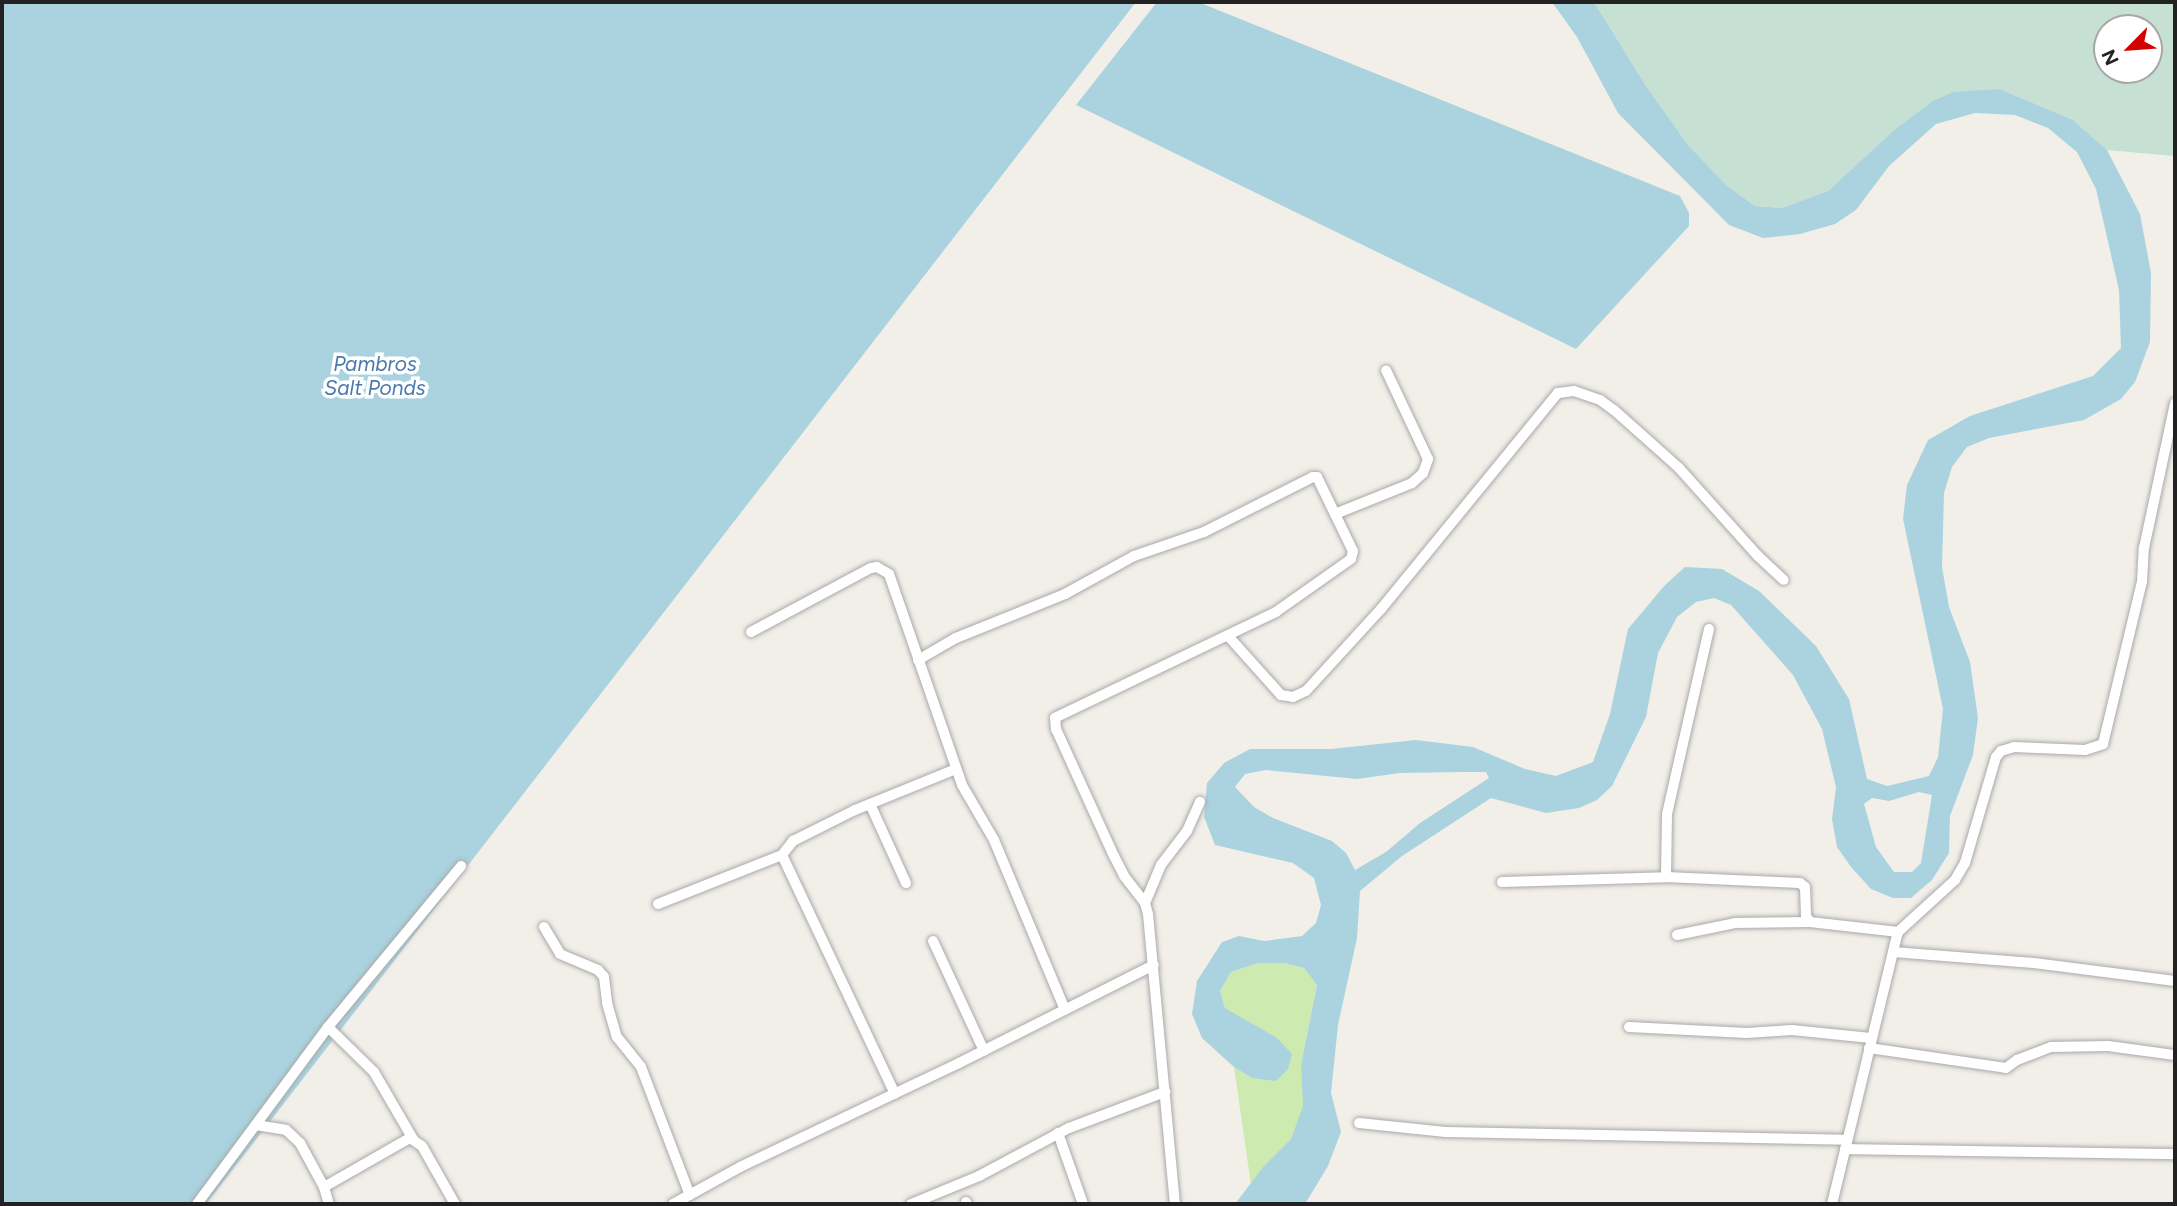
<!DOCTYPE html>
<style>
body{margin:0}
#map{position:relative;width:2177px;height:1206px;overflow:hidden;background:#f2efe9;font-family:Figtree,sans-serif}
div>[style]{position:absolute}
.grass>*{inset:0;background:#cdebb0}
.wetland>*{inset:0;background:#c6e0d4}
.water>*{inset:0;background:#aad3df}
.roads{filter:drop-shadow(0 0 2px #a9a9a9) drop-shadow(0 0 2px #a9a9a9)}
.street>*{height:10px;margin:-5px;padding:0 5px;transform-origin:5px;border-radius:5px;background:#fff}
span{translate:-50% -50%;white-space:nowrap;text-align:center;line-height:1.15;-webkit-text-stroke:7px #fff;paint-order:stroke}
.water-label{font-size:21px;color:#4a7aab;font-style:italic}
.frame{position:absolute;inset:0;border:4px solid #222;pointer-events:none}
.north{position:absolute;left:2093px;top:14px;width:70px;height:70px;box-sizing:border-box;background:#fff;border:2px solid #a7a7a7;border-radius:50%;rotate:245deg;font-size:19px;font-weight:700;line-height:28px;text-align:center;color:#222}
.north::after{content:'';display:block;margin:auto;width:24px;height:32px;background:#d40000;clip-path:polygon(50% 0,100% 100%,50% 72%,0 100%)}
</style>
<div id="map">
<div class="grass">
<div style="clip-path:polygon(1258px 963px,1285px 963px,1304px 968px,1317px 985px,1301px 1065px,1304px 1106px,1291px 1139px,1251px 1185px,1234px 1067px,1252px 1078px,1247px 1023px,1225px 1008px,1220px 991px,1231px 972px)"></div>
</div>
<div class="wetland">
<div style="clip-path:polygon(evenodd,1594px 2px,2175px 2px,2174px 156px,2107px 150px,2073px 120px,2000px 89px,1892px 132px,1828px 191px,1782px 208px,1755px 206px,1726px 185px,1688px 145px,1646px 86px,1594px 2px,2107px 28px,2149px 28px,2149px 70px,2107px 70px,2107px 28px)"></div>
</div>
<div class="water">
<div style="clip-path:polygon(2px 2px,1136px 2px,206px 1204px,2px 1204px)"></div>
<div style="clip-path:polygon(1157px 2px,1198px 2px,1680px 196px,1689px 213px,1689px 226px,1576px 349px,1076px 105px)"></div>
<div style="clip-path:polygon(evenodd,1552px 2px,1594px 2px,1646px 86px,1688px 145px,1726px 185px,1755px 206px,1782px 208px,1828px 191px,1892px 132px,1933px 101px,1953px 92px,2000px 89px,2073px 120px,2107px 150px,2140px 214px,2151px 273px,2150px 342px,2135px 382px,2121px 399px,2084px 420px,1989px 438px,1967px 447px,1952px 467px,1944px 493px,1942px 567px,1949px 607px,1970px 662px,1978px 718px,1973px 755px,1950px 816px,1949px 853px,1932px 880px,1911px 898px,1893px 898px,1871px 889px,1851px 867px,1837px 847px,1832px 819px,1836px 787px,1822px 729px,1793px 675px,1731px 605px,1714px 598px,1696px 602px,1677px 617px,1658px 653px,1646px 717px,1612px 786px,1597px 800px,1579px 808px,1546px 813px,1491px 798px,1402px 856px,1360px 891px,1357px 938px,1338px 1025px,1331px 1093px,1341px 1132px,1328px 1166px,1305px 1204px,1235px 1204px,1264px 1166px,1291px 1139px,1303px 1106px,1301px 1065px,1317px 985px,1304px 968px,1285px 963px,1258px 963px,1231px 972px,1220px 991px,1225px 1008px,1277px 1038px,1292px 1054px,1288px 1069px,1276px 1081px,1252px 1078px,1234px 1067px,1202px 1038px,1192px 1014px,1197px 981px,1222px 942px,1239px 936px,1264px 941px,1302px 936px,1316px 923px,1321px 905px,1314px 878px,1293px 863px,1215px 845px,1204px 817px,1207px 783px,1224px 763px,1250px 749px,1331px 749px,1416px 740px,1473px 747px,1525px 769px,1556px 776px,1593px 762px,1610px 714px,1628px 629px,1665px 585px,1685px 567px,1722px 569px,1759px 591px,1816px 646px,1849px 699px,1867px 779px,1887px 786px,1929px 776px,1938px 757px,1943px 709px,1903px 519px,1907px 485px,1928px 440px,1970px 416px,2093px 376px,2121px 348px,2119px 290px,2096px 189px,2077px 152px,2048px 128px,2015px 115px,1975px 113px,1936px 124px,1889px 166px,1856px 210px,1835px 224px,1800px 234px,1763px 238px,1729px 225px,1618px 113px,1577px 37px,1552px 2px,1266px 770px,1357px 779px,1400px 773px,1462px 772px,1486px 772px,1489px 778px,1420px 823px,1386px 852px,1355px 870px,1346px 853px,1332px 841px,1273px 818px,1254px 807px,1235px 787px,1245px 774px,1266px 770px,1552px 2px,1919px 792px,1932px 795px,1921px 863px,1912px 872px,1894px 872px,1876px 847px,1864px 804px,1872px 798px,1889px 801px,1919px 792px)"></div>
</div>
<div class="roads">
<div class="street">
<div style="left:1335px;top:514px;width:83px;rotate:-21.9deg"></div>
<div style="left:1412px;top:483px;width:15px;rotate:-42deg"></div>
<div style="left:1423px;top:473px;width:15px;rotate:-70deg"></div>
<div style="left:1428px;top:459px;width:98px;rotate:-115.3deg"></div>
<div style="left:1709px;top:629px;width:190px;rotate:102.8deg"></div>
<div style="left:1667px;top:814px;width:63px;rotate:90.9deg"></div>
<div style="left:1666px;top:877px;width:134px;rotate:2.6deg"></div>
<div style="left:1800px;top:883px;width:6px;rotate:39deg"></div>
<div style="left:1805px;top:887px;width:29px;rotate:88deg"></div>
<div style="left:1806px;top:916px;width:7px;rotate:56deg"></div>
<div style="left:1810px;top:922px;width:89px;rotate:6.5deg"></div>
<div style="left:751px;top:632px;width:136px;rotate:-28.1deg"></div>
<div style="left:871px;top:568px;width:6px;rotate:-9deg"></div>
<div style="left:877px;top:567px;width:14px;rotate:30deg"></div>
<div style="left:889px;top:574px;width:223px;rotate:70.9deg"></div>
<div style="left:962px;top:785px;width:64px;rotate:59.8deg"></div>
<div style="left:994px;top:840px;width:184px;rotate:67.3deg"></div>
<div style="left:1229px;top:637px;width:78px;rotate:48.1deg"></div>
<div style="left:1281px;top:695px;width:12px;rotate:9deg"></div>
<div style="left:1293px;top:697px;width:14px;rotate:-25deg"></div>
<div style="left:1306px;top:691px;width:111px;rotate:-47.6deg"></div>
<div style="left:1381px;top:609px;width:279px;rotate:-50.7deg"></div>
<div style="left:1558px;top:393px;width:16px;rotate:-7deg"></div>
<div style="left:1574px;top:391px;width:28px;rotate:19deg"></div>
<div style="left:1600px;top:400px;width:17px;rotate:36deg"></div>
<div style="left:1614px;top:410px;width:87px;rotate:41.7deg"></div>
<div style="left:1679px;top:468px;width:118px;rotate:48.1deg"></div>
<div style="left:1758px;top:556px;width:35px;rotate:43deg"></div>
<div style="left:918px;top:660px;width:44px;rotate:-30.1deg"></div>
<div style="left:956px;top:638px;width:118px;rotate:-22deg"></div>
<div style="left:1065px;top:594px;width:79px;rotate:-28.8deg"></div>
<div style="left:1134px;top:556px;width:74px;rotate:-18.9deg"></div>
<div style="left:1204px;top:532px;width:122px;rotate:-26.8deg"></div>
<div style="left:1313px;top:477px;width:4px"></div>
<div style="left:1317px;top:477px;width:82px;rotate:64.1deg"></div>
<div style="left:1353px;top:551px;width:8px;rotate:104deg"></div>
<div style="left:1351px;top:559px;width:92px;rotate:144.8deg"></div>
<div style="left:1276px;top:612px;width:245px;rotate:154.4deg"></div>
<div style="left:1055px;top:718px;width:11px;rotate:85deg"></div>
<div style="left:1056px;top:729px;width:140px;rotate:65.5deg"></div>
<div style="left:1114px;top:856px;width:22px;rotate:63deg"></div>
<div style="left:1124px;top:876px;width:34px;rotate:52deg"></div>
<div style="left:1145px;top:903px;width:11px;rotate:75deg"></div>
<div style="left:1148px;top:914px;width:291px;rotate:84.7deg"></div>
<div style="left:870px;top:804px;width:87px;rotate:65.5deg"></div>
<div style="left:782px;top:855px;width:264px;rotate:64.7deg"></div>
<div style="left:1502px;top:882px;width:164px;rotate:-1.7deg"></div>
<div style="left:1145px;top:903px;width:41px;rotate:-67.2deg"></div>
<div style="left:1161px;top:865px;width:43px;rotate:-52.6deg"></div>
<div style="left:1187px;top:831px;width:32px;rotate:-66deg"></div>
<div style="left:658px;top:904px;width:133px;rotate:-21.6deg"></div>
<div style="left:782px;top:855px;width:18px;rotate:-52deg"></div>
<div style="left:793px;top:841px;width:69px;rotate:-26.6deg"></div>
<div style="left:855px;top:810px;width:109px;rotate:-22.1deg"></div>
<div style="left:544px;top:927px;width:31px;rotate:59deg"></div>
<div style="left:560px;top:954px;width:41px;rotate:22.8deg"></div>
<div style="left:598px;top:970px;width:9px;rotate:49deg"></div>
<div style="left:604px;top:977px;width:26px;rotate:83deg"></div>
<div style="left:607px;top:1003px;width:35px;rotate:74deg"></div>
<div style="left:617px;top:1037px;width:38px;rotate:51deg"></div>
<div style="left:641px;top:1067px;width:137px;rotate:69.1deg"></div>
<div style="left:1677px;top:935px;width:59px;rotate:-11.7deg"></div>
<div style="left:1735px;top:923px;width:75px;rotate:-0.8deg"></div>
<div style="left:933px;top:941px;width:121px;rotate:65.1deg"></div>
<div style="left:1893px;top:952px;width:141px;rotate:4.5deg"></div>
<div style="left:2034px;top:963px;width:142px;rotate:7.3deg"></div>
<div style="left:328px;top:1027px;width:64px;rotate:44.4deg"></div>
<div style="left:374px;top:1072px;width:78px;rotate:59.8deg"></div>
<div style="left:1629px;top:1027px;width:118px;rotate:2.9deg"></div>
<div style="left:1747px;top:1033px;width:45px;rotate:-3.8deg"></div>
<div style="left:1792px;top:1030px;width:79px;rotate:5.8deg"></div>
<div style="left:1869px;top:1048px;width:138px;rotate:8.3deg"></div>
<div style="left:2006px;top:1068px;width:14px;rotate:-36deg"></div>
<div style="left:2017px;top:1060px;width:36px;rotate:-21deg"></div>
<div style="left:2051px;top:1047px;width:57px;rotate:-1deg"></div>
<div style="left:2108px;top:1046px;width:68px;rotate:7.7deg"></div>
<div style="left:1359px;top:1123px;width:87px;rotate:5.9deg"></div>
<div style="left:1446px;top:1132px;width:401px;rotate:1.1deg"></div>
<div style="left:256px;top:1125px;width:30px;rotate:9deg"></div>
<div style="left:286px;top:1130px;width:19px;rotate:43deg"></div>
<div style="left:300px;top:1143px;width:50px;rotate:61.4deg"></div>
<div style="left:324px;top:1187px;width:18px;rotate:74deg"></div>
<div style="left:1058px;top:1133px;width:75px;rotate:70.6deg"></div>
<div style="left:1845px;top:1149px;width:330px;rotate:0.9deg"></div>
<div style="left:324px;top:1187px;width:99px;rotate:-29.7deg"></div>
<div style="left:410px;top:1138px;width:14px;rotate:34deg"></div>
<div style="left:422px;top:1146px;width:67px;rotate:60.4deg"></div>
<div style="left:966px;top:1202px;width:2px;rotate:63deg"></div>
<div style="left:197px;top:1204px;width:220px;rotate:-53.5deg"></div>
<div style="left:328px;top:1027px;width:209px;rotate:-50.4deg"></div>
<div style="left:673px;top:1204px;width:77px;rotate:-28.9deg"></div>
<div style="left:740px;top:1167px;width:242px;rotate:-25.4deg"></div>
<div style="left:959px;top:1063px;width:218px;rotate:-26.7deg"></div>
<div style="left:911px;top:1204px;width:74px;rotate:-22.4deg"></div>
<div style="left:979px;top:1176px;width:102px;rotate:-28.1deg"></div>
<div style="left:1069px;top:1128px;width:103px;rotate:-20.6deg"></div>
<div style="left:1832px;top:1204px;width:280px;rotate:-76.4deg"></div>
<div style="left:1898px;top:932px;width:77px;rotate:-42.4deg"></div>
<div style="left:1955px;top:880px;width:20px;rotate:-60deg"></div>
<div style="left:1965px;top:863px;width:110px;rotate:-73.7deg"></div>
<div style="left:1996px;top:757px;width:8px;rotate:-50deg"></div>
<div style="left:2001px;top:751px;width:14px;rotate:-17deg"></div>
<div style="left:2014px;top:747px;width:71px;rotate:2.4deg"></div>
<div style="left:2085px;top:750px;width:19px;rotate:-18deg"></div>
<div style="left:2103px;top:744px;width:167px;rotate:-76.5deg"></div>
<div style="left:2142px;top:582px;width:34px;rotate:-87deg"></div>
<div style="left:2144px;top:548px;width:148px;rotate:-77.9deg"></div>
</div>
</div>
<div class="water-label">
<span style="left:375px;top:376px">Pambros<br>Salt Ponds</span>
</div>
<div class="frame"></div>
<div class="north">N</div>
</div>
